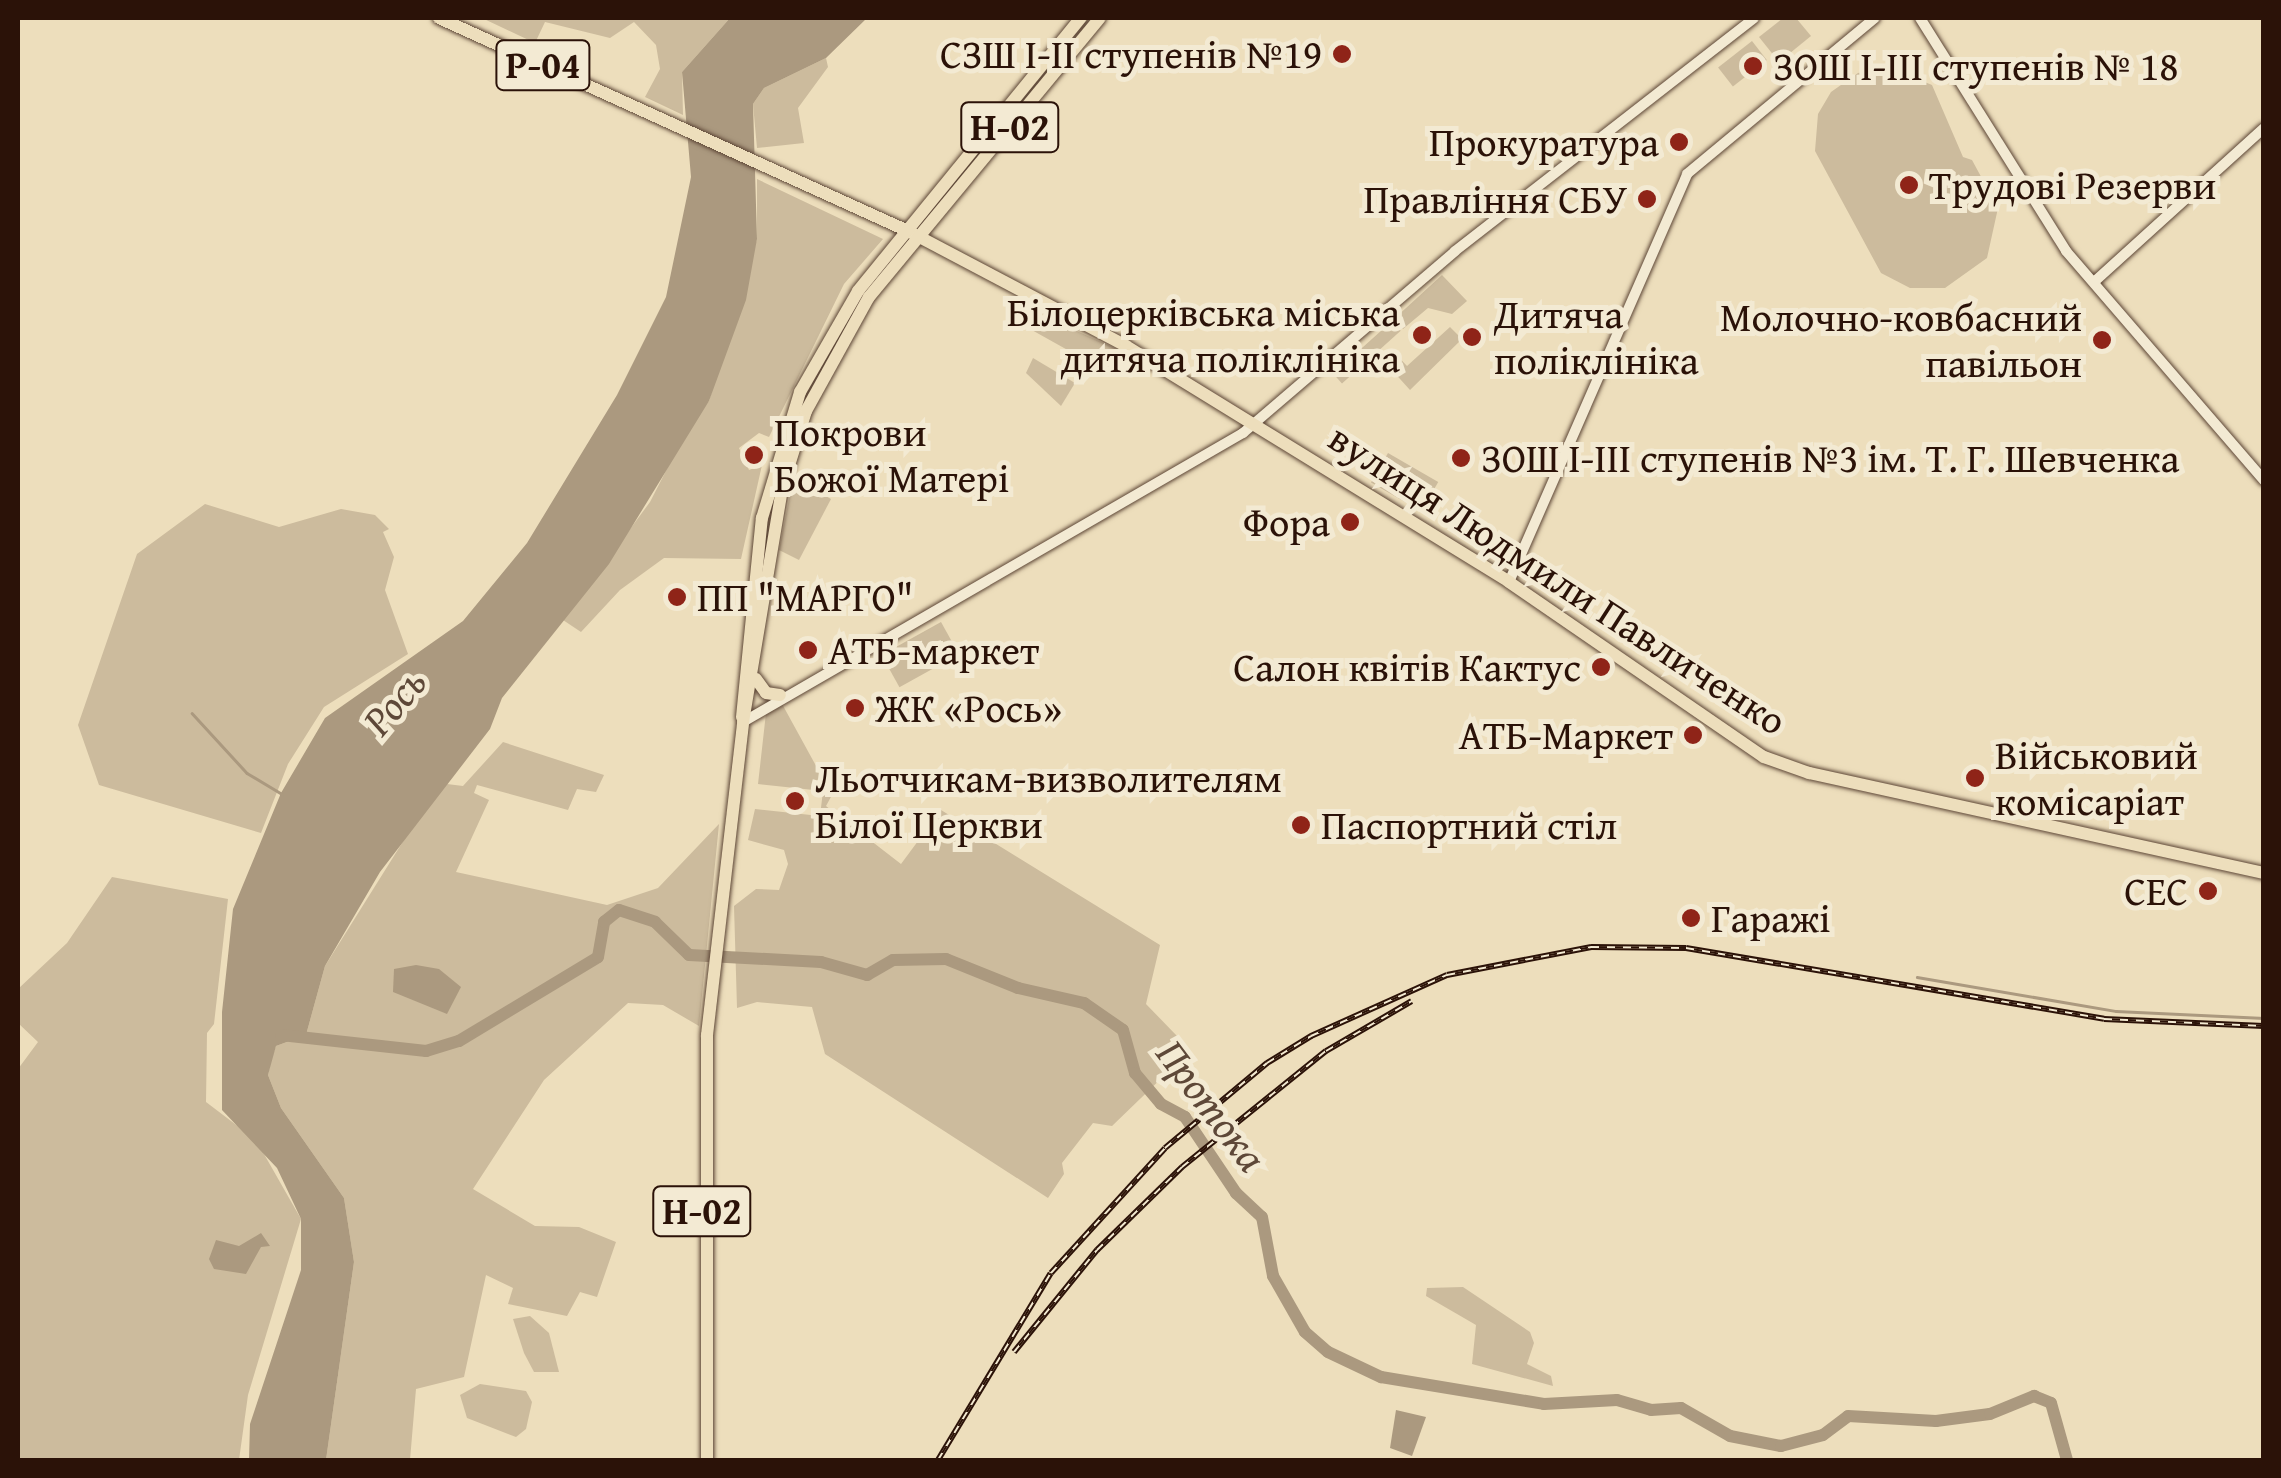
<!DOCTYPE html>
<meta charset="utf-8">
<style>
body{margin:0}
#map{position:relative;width:2281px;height:1478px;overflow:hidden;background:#eddebc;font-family:"Gentium Book Plus",serif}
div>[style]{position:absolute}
.green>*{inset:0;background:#ccbb9d;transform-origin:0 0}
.water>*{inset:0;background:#ab997f}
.stream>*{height:2.5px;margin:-1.25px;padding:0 1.25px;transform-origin:1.25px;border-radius:1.25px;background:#ab997f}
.river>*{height:12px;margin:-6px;padding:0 6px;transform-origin:6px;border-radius:6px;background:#ab997f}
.roads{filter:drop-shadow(0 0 2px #5c4535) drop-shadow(0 0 2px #5c4535)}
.minor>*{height:10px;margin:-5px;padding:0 5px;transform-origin:5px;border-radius:5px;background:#f3ead3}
.major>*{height:12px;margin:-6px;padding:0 6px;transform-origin:6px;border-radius:6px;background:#eddebc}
.rail>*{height:6px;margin-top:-3px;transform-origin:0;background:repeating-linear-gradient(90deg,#f3ead3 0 8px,#2b1208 0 16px);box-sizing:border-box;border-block:2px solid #2b1208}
.dots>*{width:28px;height:28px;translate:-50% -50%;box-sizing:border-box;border:5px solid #f3ead3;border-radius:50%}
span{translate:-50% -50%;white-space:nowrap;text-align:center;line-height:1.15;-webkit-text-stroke:10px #f3ead3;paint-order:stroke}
.shield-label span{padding:2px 8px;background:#f3ead3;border:2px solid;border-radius:8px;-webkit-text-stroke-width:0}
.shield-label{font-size:38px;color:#2b1208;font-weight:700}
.poi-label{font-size:40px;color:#2b1208}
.right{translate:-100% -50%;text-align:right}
.left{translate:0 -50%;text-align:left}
.street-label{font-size:40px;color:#2b1208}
.water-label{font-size:42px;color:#5e4838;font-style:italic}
.frame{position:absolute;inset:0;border:20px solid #2b1208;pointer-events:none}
</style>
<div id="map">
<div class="green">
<div style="clip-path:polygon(482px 18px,730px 18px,682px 72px,683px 115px,645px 97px,660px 69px,656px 45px,634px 22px,610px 38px,545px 22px,535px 43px)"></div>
<div style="clip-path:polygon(1783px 18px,1796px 18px,1811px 36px,1779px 62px,1759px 37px)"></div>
<div style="left:1752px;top:41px;width:24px;height:43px;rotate:52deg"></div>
<div style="clip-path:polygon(826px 58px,828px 67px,798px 108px,804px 143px,757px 148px,753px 104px,764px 88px)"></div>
<div style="clip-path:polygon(1888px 67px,1932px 85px,1963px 157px,1972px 160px,1998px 208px,1987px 258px,1945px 288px,1910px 288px,1881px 273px,1815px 151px,1818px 114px,1831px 92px,1858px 73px)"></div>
<div style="clip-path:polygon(757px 179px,883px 239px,844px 284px,769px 437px,759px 433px,739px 448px,749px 470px,762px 465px,741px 559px,664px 558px,620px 590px,581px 632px,563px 620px,650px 502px,689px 426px,709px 401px,757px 239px)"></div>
<div style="clip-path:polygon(1442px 275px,1467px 301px,1452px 314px,1428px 308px,1403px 329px,1394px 319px)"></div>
<div style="clip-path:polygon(1048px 318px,1119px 350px,1107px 372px,1030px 329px)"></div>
<div style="left:1392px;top:321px;width:13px;height:79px;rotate:48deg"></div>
<div style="clip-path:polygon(1450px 327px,1462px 339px,1410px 390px,1381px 358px,1391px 349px,1407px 366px)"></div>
<div style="clip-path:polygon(1033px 358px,1075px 383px,1061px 406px,1026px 373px)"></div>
<div style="left:1388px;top:453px;width:58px;height:34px;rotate:30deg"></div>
<div style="clip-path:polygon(810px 487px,831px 499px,799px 560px,779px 550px,790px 494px)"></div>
<div style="clip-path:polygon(205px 504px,279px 527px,341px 509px,375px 515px,389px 529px,383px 532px,394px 557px,385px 590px,408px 654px,324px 707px,288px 764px,261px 833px,99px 785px,78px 725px,137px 554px)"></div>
<div style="left:941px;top:622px;width:37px;height:68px;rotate:61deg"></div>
<div style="clip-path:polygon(781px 702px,832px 795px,826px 806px,901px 864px,941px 810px,1160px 945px,1146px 1004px,1177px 1036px,1170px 1070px,1112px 1126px,1093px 1123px,1062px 1163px,1064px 1174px,1048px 1198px,825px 1054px,812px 1007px,757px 1002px,737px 1008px,734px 906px,756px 889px,779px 890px,788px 864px,784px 850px,748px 840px,755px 809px,820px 816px,823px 791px,758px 784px,766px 713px)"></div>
<div style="clip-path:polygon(503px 742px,604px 775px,596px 792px,577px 789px,568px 810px,477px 785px,474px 793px,489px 800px,456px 872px,607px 905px,658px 888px,719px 824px,699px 1026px,663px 1005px,628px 1003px,544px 1080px,473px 1189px,535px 1226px,579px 1227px,616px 1242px,597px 1297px,580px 1292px,567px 1316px,508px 1304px,513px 1288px,486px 1275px,464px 1377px,416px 1389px,410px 1460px,326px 1460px,354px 1262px,344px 1198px,281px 1108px,268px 1075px,271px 1060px,276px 1046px,306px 1035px,325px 966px,414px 824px,447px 784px,463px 786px)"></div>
<div style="clip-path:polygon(112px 877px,228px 899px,214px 1024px,207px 1033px,206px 1102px,256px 1140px,301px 1219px,248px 1395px,239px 1460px,18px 1460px,18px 1069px,38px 1042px,18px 1023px,18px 989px,67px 943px)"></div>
<div style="clip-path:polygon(1463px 1287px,1530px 1332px,1534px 1343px,1527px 1364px,1551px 1376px,1553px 1386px,1472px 1364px,1476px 1325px,1426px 1296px,1427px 1288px)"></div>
<div style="clip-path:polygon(530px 1316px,549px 1333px,559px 1372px,534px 1372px,524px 1353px,513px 1319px)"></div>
<div style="clip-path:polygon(480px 1384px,526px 1391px,532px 1402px,526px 1429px,516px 1437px,467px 1418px,460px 1395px)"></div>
</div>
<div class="water">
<div style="clip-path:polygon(730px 18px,867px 18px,826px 58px,764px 88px,753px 104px,757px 239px,746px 300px,709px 401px,609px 564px,502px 698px,490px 729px,380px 872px,325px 966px,306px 1035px,276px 1046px,268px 1075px,281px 1108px,344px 1198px,354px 1262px,326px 1460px,249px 1460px,250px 1424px,301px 1270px,301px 1219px,277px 1168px,222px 1110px,222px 1012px,233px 909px,281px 793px,325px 718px,463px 621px,527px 543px,617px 395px,666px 297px,691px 177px,682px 72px)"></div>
<div style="clip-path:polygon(416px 965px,439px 969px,461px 987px,447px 1014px,393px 992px,394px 969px)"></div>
<div style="clip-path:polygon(261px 1233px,270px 1246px,261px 1247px,246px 1274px,214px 1269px,209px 1259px,216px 1240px,239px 1246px)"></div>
<div style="clip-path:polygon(1396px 1410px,1426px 1417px,1412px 1456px,1390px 1448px)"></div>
</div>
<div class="stream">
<div style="left:192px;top:713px;width:81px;rotate:47.5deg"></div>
<div style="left:247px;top:773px;width:41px;rotate:31deg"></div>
<div style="left:1917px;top:977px;width:202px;rotate:9.7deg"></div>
<div style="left:2116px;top:1011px;width:148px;rotate:2.7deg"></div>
</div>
<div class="river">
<div style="left:281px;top:1035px;width:146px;rotate:6.3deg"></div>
<div style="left:426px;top:1051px;width:34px;rotate:-17deg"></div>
<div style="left:459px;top:1041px;width:162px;rotate:-31.1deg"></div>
<div style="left:598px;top:957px;width:36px;rotate:-80deg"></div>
<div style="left:604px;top:922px;width:19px;rotate:-39deg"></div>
<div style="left:619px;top:910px;width:38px;rotate:18deg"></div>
<div style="left:655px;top:922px;width:47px;rotate:44.1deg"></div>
<div style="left:689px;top:955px;width:132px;rotate:3deg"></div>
<div style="left:821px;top:962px;width:48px;rotate:15.8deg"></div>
<div style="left:867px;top:975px;width:30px;rotate:-30deg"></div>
<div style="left:893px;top:960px;width:53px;rotate:-1.1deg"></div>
<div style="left:946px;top:959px;width:78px;rotate:21.9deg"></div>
<div style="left:1018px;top:988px;width:68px;rotate:12.8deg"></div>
<div style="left:1084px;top:1003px;width:47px;rotate:34.7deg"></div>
<div style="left:1123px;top:1030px;width:45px;rotate:74.4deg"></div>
<div style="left:1135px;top:1073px;width:40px;rotate:50deg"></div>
<div style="left:1161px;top:1104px;width:27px;rotate:28deg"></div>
<div style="left:1185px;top:1117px;width:92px;rotate:56.1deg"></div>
<div style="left:1236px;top:1193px;width:35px;rotate:43deg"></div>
<div style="left:1262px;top:1217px;width:60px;rotate:79.4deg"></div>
<div style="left:1273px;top:1276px;width:64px;rotate:60.3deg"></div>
<div style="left:1305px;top:1332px;width:30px;rotate:41deg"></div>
<div style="left:1328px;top:1352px;width:59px;rotate:25.3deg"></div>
<div style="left:1381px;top:1377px;width:165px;rotate:9.4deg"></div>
<div style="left:1544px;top:1404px;width:73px;rotate:-3.1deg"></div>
<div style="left:1617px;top:1400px;width:35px;rotate:16deg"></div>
<div style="left:1651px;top:1410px;width:30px;rotate:-4deg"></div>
<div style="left:1681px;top:1408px;width:56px;rotate:29.7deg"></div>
<div style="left:1730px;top:1436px;width:52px;rotate:11.1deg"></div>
<div style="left:1781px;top:1446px;width:43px;rotate:-14.7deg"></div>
<div style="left:1823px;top:1435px;width:31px;rotate:-37deg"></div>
<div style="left:1848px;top:1416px;width:88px;rotate:3.3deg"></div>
<div style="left:1936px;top:1421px;width:54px;rotate:-7.4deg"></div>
<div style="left:1990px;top:1414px;width:48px;rotate:-22.2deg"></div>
<div style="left:2034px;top:1396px;width:18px;rotate:22deg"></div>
<div style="left:2051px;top:1403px;width:59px;rotate:74.3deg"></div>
</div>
<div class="roads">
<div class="minor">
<div style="left:1920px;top:18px;width:275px;rotate:57.9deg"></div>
<div style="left:2066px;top:251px;width:303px;rotate:49.2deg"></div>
<div style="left:2094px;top:282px;width:229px;rotate:-42.2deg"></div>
<div style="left:1509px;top:582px;width:445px;rotate:-66.4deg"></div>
<div style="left:1687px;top:174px;width:244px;rotate:-39.7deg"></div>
<div style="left:743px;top:722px;width:578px;rotate:-30.03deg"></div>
<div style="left:1243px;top:433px;width:279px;rotate:-40.6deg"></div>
<div style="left:1455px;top:251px;width:379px;rotate:-37.9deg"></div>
</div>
<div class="major">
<div style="left:439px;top:18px;width:517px;rotate:24.43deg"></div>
<div style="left:910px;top:232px;width:244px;rotate:27.8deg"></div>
<div style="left:1126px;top:346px;width:450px;rotate:31.6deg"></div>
<div style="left:1509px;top:582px;width:309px;rotate:34.5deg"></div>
<div style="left:1764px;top:757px;width:48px;rotate:19.6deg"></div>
<div style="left:1809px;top:773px;width:466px;rotate:12.4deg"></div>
<div style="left:756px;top:679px;width:17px;rotate:54deg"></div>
<div style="left:766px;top:693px;width:14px;rotate:8deg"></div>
<div style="left:742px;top:717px;width:200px;rotate:-84.3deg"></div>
<div style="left:762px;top:518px;width:132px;rotate:-73.2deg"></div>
<div style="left:800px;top:392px;width:116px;rotate:-60.1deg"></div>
<div style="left:858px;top:291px;width:353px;rotate:-50.8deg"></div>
<div style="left:707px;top:1460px;width:425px;rotate:-90deg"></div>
<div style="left:707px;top:1035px;width:315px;rotate:-83.4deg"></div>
<div style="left:743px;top:722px;width:237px;rotate:-80.5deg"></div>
<div style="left:782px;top:488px;width:81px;rotate:-72.7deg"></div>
<div style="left:806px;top:411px;width:130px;rotate:-61.1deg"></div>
<div style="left:869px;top:297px;width:362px;rotate:-50.4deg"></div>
</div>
</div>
<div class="rail">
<div style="left:1014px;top:1352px;width:132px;rotate:-50.9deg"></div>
<div style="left:1097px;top:1250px;width:119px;rotate:-44.3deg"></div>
<div style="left:1182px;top:1167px;width:185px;rotate:-38.9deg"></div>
<div style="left:1326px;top:1051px;width:99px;rotate:-30.2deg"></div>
<div style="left:938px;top:1460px;width:218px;rotate:-58.9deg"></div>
<div style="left:1051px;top:1273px;width:169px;rotate:-47.6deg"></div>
<div style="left:1165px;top:1148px;width:133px;rotate:-39.8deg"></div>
<div style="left:1267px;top:1063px;width:52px;rotate:-31.5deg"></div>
<div style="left:1311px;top:1036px;width:149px;rotate:-24.2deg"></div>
<div style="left:1447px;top:975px;width:147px;rotate:-11deg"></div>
<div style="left:1591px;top:947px;width:95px;rotate:0.6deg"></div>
<div style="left:1686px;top:948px;width:424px;rotate:9.6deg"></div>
<div style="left:2104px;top:1019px;width:160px;rotate:2.5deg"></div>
</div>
<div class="dots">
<div style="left:1342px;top:54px;background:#8f2418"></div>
<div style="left:1753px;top:66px;background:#8f2418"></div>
<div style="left:1679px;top:142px;background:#8f2418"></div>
<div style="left:1909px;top:185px;background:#8f2418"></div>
<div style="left:1647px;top:199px;background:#8f2418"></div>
<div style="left:1422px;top:335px;background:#8f2418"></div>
<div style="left:1472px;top:337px;background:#8f2418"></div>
<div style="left:2102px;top:340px;background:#8f2418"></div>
<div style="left:754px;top:455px;background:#8f2418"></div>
<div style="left:1461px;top:458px;background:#8f2418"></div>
<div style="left:1350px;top:522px;background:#8f2418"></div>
<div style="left:677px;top:597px;background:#8f2418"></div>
<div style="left:808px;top:650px;background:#8f2418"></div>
<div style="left:1601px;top:667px;background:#8f2418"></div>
<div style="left:855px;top:708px;background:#8f2418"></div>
<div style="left:1693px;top:735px;background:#8f2418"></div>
<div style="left:1975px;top:778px;background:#8f2418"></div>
<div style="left:795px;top:801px;background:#8f2418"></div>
<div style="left:1301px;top:825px;background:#8f2418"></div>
<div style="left:2208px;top:891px;background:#8f2418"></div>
<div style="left:1691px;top:918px;background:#8f2418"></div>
</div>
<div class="shield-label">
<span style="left:543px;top:65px">Р-04</span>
<span style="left:1010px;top:127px">Н-02</span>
<span style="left:702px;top:1211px">Н-02</span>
</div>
<div class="poi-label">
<span class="right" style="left:1322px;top:54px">СЗШ I-II ступенів №19</span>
<span class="left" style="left:1773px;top:66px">ЗОШ І-ІІІ ступенів № 18</span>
<span class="right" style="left:1659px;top:142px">Прокуратура</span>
<span class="left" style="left:1929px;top:185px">Трудові Резерви</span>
<span class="right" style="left:1627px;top:199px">Правління СБУ</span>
<span class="right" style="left:1400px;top:335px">Білоцерківська міська<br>дитяча поліклініка</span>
<span class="left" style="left:1494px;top:337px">Дитяча<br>поліклініка</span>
<span class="right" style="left:2082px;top:340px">Молочно-ковбасний<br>павільон</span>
<span class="left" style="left:774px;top:455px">Покрови<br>Божої Матері</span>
<span class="left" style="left:1481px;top:458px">ЗОШ І-ІІІ ступенів №3 ім. Т. Г. Шевченка</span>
<span class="right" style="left:1330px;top:522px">Фора</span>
<span class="left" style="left:697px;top:597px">ПП "МАРГО"</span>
<span class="left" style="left:828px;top:650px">АТБ-маркет</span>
<span class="right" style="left:1581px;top:667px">Салон квітів Кактус</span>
<span class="left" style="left:875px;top:708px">ЖК «Рось»</span>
<span class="right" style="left:1673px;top:735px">АТБ-Маркет</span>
<span class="left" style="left:1995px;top:778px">Військовий<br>комісаріат</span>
<span class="left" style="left:815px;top:801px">Льотчикам-визволителям<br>Білої Церкви</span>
<span class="left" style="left:1321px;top:825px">Паспортний стіл</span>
<span class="right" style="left:2188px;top:891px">СЕС</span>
<span class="left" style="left:1711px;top:918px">Гаражі</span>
</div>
<div class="street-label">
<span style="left:1558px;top:579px;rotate:33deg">вулиця Людмили Павличенко</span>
</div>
<div class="water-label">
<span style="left:394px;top:701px;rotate:-50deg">Рось</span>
<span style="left:1212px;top:1105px;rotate:53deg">Протока</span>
</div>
<div class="frame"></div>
</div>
